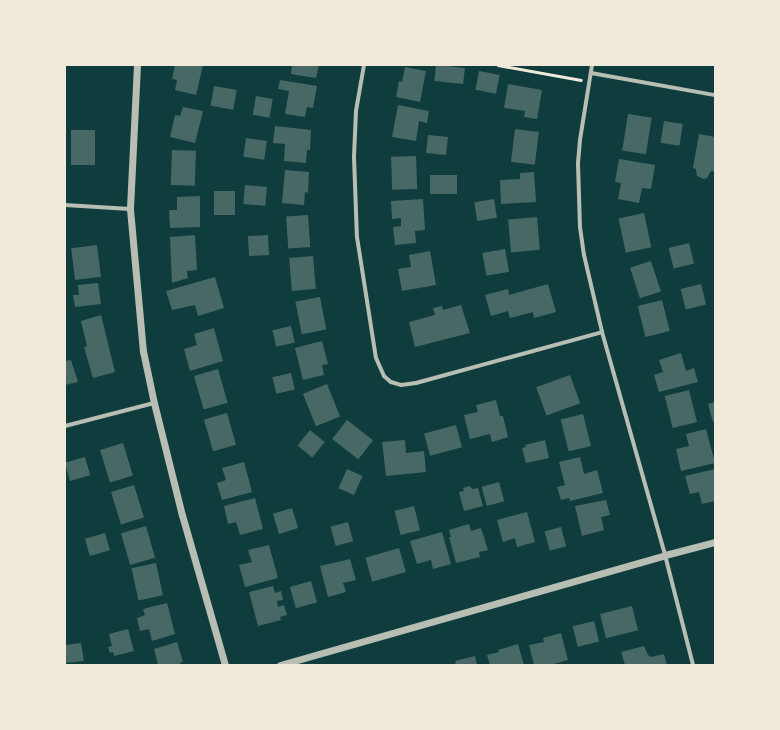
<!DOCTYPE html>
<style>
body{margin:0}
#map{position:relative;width:780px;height:730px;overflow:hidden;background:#0f3d3e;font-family:Commissioner,sans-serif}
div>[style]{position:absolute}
.building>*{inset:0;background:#486865;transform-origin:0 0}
.path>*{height:2.5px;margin:-1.25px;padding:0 1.25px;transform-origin:1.25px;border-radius:1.25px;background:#f1e9da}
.minor>*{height:4px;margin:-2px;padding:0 2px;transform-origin:2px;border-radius:2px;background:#b8beb3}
.tertiary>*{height:7px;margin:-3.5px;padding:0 3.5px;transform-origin:3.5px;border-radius:3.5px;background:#b8beb3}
span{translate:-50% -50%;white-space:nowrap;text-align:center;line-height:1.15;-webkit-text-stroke:3px #f1e9da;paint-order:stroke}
.frame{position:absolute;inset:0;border:66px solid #f1e9da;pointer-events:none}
</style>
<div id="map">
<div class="building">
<div style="clip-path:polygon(175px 65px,203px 65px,196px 95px,175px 90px,177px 80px,172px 79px)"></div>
<div style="clip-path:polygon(292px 65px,319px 65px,316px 78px,291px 74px)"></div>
<div style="left:436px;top:65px;width:29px;height:16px;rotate:6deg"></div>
<div style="clip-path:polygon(405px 67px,426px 71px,420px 102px,396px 97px,399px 81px,402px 82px)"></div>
<div style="left:479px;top:71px;width:21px;height:19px;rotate:11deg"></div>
<div style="clip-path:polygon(280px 80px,317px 86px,313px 108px,307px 107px,305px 117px,285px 114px,289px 91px,278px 89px)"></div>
<div style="clip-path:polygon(508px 84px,542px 90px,537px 119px,524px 117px,525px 111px,504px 108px)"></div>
<div style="left:214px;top:86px;width:23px;height:20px;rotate:10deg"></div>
<div style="left:256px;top:96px;width:17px;height:19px;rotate:10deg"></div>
<div style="clip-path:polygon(398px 105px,429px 111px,427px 123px,419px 121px,416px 141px,392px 137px)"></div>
<div style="clip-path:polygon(183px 107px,203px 111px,195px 143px,170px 137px,175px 115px,180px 116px)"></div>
<div style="left:628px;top:114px;width:24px;height:37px;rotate:9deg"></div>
<div style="left:664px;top:121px;width:19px;height:22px;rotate:9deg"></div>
<div style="clip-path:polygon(275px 126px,311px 130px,310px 150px,307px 150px,306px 163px,284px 161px,285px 144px,273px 143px)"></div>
<div style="left:515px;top:129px;width:24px;height:33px;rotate:7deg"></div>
<div style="left:71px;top:130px;width:24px;height:35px"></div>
<div style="clip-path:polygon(699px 134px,715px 137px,715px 172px,711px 171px,707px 178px,704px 179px,697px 176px,696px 169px,693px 168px)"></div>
<div style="left:428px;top:135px;width:20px;height:18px;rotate:6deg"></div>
<div style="left:246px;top:138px;width:21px;height:19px;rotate:8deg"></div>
<div style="left:172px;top:150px;width:24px;height:35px;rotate:2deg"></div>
<div style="left:416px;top:156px;width:33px;height:25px;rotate:88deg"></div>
<div style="clip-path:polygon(619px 159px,655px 165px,651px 189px,642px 188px,639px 203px,618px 199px,621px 183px,615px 182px)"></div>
<div style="clip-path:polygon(285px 170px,309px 172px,308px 193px,305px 192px,304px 205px,282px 203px)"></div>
<div style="clip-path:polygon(534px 172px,536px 202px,501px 204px,500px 180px,520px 179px,520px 173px)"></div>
<div style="left:457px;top:175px;width:19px;height:27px;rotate:90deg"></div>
<div style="left:245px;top:185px;width:22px;height:19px;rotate:5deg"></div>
<div style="left:214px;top:191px;width:21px;height:24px"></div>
<div style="clip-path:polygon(200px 196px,200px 227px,170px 228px,169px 210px,177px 210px,177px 197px)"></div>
<div style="clip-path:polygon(423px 199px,425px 230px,415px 231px,416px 243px,395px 245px,393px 227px,401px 226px,401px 218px,392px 219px,391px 201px)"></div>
<div style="left:494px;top:199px;width:19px;height:20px;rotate:81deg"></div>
<div style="left:644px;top:213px;width:35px;height:26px;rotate:78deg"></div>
<div style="left:308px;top:215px;width:32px;height:22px;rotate:86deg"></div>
<div style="left:537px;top:217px;width:33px;height:29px;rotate:85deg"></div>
<div style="clip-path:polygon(195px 235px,197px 270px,187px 271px,188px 278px,172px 283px,170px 237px)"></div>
<div style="left:268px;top:235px;width:20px;height:20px;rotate:87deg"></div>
<div style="left:689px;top:243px;width:21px;height:21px;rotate:76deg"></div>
<div style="left:97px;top:245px;width:32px;height:26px;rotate:83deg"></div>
<div style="left:505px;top:249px;width:23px;height:23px;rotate:80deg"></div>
<div style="clip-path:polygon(430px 251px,436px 285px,402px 291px,398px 269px,411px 267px,409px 255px)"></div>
<div style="left:313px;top:256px;width:33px;height:24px;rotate:85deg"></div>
<div style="left:651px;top:261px;width:32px;height:22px;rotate:72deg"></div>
<div style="clip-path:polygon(215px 277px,224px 308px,198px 316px,195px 305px,172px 310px,166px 291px)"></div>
<div style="clip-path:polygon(98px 283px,101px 304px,75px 307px,73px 295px,79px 295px,78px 285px)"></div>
<div style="clip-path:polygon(548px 284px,556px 312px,534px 318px,533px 312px,510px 318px,508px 311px,491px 316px,485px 295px,508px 289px,509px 295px)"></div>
<div style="left:701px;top:284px;width:21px;height:21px;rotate:76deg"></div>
<div style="left:320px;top:297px;width:33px;height:25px;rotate:79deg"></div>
<div style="left:662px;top:300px;width:32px;height:25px;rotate:76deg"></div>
<div style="clip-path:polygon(461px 305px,470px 333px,415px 347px,409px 322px,435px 315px,433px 308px,442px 306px,443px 310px)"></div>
<div style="clip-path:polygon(101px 315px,115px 372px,93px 378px,84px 347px,87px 346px,81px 321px)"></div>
<div style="left:291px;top:326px;width:17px;height:19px;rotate:77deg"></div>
<div style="clip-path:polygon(214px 328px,223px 361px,190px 371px,184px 349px,197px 345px,194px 334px)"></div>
<div style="clip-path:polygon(322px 341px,328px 364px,322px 365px,324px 375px,303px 380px,295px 348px)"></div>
<div style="clip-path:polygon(681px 353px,686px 371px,694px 368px,698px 382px,659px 392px,654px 375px,663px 372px,659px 360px)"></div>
<div style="clip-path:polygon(71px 360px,78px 382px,65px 385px,65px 361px)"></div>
<div style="left:218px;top:369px;width:35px;height:25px;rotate:74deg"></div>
<div style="left:291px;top:373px;width:17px;height:19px;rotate:77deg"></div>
<div style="left:570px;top:375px;width:30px;height:36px;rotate:70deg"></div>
<div style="left:327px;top:384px;width:35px;height:26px;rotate:68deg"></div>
<div style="left:689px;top:390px;width:33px;height:25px;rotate:76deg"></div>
<div style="clip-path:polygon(496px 400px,500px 416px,503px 416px,508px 437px,492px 442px,490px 434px,470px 439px,464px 415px,478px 412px,476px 405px)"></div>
<div style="clip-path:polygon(715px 402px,715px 421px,713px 422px,708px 404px)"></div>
<div style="left:227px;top:413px;width:33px;height:24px;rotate:74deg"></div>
<div style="left:583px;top:414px;width:33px;height:23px;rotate:76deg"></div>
<div style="left:347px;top:420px;width:33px;height:24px;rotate:38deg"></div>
<div style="left:456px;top:425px;width:23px;height:33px;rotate:75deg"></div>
<div style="clip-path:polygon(706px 429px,715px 463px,681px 471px,676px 449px,689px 446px,686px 434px)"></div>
<div style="left:310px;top:430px;width:19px;height:20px;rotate:39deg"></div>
<div style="clip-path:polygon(405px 440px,406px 453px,424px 451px,426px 472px,386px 476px,382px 442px)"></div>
<div style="clip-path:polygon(545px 440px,549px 458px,526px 463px,522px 448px,526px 447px,525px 445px)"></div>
<div style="left:123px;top:443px;width:34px;height:24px;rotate:73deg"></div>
<div style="left:85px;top:457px;width:19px;height:21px;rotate:74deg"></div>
<div style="clip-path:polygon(580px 457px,584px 474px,597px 470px,603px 493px,570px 501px,569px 498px,561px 500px,557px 487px,565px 485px,559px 462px)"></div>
<div style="clip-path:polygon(244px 462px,252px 492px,222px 500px,217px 483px,226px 480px,222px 468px)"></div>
<div style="left:347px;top:469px;width:17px;height:21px;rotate:24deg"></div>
<div style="clip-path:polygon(715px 469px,715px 501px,702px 504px,699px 492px,690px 494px,685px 476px)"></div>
<div style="left:499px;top:482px;width:20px;height:18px;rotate:75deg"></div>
<div style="left:134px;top:485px;width:34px;height:24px;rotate:73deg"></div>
<div style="clip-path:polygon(470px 486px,472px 489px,478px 488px,483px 506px,464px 511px,459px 492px,464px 491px,463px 488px)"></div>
<div style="clip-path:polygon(255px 498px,263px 529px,240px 535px,236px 522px,228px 524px,224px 506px)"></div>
<div style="clip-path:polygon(606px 500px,610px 515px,601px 517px,604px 530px,582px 536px,575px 506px)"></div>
<div style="left:414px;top:506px;width:25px;height:20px;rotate:76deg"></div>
<div style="left:292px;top:508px;width:21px;height:20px;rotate:73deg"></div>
<div style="clip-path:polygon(527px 512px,535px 542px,517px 547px,515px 538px,503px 542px,497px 520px)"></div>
<div style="left:348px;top:522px;width:20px;height:18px;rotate:75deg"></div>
<div style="clip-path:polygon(469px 524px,471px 531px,481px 528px,488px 550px,479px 552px,480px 557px,456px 563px,449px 537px,451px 537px,449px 530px)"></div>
<div style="left:146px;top:526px;width:33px;height:26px;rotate:74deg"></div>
<div style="left:561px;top:527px;width:20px;height:17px;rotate:75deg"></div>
<div style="clip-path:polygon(442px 532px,451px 564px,433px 569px,431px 560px,417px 564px,410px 541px)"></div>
<div style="left:105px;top:533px;width:18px;height:21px;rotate:74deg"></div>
<div style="clip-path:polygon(269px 545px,278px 578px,245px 587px,239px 565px,252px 562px,248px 550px)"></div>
<div style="left:399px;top:548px;width:25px;height:35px;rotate:74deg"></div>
<div style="clip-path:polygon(350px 559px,356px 580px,343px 583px,346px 592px,328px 597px,320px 566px)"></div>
<div style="left:156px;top:563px;width:33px;height:25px;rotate:78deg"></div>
<div style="left:311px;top:581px;width:22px;height:22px;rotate:74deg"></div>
<div style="clip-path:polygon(273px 586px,275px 593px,281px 591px,283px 600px,277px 601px,278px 607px,284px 605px,287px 615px,280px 617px,281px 620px,258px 626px,249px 592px)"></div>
<div style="clip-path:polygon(167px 603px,175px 634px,152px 641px,149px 629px,140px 631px,137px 618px,145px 615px,143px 609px)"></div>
<div style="left:632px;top:606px;width:25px;height:33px;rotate:76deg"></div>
<div style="left:594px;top:621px;width:21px;height:22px;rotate:76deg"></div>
<div style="clip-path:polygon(128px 629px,134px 651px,114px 656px,113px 652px,110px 653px,108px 647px,112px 646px,109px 634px)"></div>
<div style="clip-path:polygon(561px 633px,568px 660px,550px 665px,534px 665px,529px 645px,544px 642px,543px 638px)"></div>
<div style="clip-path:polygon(177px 642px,183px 662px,180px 662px,181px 665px,158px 665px,154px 649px)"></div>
<div style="clip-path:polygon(81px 643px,84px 661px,65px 663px,65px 645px)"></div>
<div style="clip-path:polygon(518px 644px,524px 665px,490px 665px,487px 655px,499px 652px,498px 650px)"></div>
<div style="clip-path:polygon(644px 646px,648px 655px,651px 657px,664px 654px,667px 665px,625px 665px,621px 652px)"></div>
<div style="clip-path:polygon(475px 656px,477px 665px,452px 665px,456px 663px,455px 661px)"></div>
</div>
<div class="path">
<div style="left:498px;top:65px;width:84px;rotate:10.2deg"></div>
</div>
<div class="minor">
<div style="left:364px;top:65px;width:47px;rotate:99.9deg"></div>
<div style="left:356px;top:111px;width:46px;rotate:92.5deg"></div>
<div style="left:354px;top:157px;width:80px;rotate:87.9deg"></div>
<div style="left:357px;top:237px;width:122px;rotate:81.1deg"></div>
<div style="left:376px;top:358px;width:20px;rotate:66deg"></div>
<div style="left:384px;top:376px;width:9px;rotate:41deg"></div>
<div style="left:391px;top:382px;width:10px;rotate:17deg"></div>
<div style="left:401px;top:385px;width:15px;rotate:-8deg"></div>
<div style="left:416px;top:383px;width:193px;rotate:-15.3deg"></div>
<div style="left:592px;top:65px;width:76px;rotate:99.1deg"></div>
<div style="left:580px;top:140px;width:24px;rotate:95deg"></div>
<div style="left:578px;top:164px;width:63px;rotate:88.2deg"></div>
<div style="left:580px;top:227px;width:28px;rotate:82deg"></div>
<div style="left:584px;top:255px;width:79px;rotate:76.8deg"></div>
<div style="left:602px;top:332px;width:232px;rotate:74.2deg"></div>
<div style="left:665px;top:555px;width:114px;rotate:75.7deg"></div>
<div style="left:591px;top:73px;width:126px;rotate:10.1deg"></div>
<div style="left:65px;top:205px;width:65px;rotate:3.5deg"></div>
<div style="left:65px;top:426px;width:92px;rotate:-14.5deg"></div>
</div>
<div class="tertiary">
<div style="left:137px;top:65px;width:144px;rotate:92.8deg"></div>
<div style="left:130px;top:209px;width:143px;rotate:84.8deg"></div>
<div style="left:143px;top:351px;width:53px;rotate:78.1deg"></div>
<div style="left:154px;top:403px;width:115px;rotate:76deg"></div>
<div style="left:182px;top:515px;width:156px;rotate:74deg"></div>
<div style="left:280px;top:665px;width:400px;rotate:-15.9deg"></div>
<div style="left:665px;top:555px;width:52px;rotate:-14.6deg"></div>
</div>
<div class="frame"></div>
</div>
